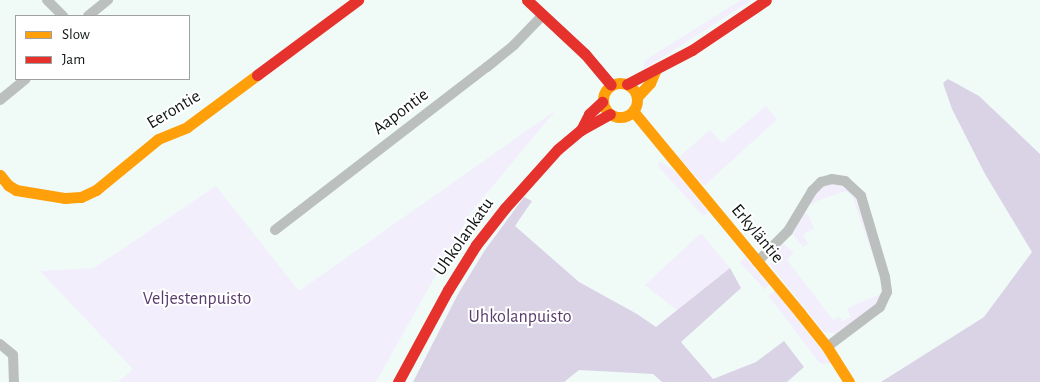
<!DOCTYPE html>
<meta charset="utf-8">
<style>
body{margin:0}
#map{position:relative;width:1040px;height:382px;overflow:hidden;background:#f0fbf8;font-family:"Alegreya Sans",sans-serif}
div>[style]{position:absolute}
.green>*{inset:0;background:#f2eefb}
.forest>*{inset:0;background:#dad3e5}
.street>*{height:10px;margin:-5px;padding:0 5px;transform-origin:5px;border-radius:5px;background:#bbc0be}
.slow>*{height:11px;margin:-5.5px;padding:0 5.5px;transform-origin:5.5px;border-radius:5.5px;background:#ff9f0a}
.slow>.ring{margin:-5.5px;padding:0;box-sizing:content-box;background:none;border:11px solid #ff9f0a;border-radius:50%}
.jam>*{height:11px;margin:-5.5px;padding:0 5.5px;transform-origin:5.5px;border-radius:5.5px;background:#e5322d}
span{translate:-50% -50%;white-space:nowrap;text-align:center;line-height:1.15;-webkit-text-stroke:4px #fff;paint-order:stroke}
.street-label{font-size:18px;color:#0e1513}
.park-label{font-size:18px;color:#593c6c}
.legend{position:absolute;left:15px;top:15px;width:175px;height:65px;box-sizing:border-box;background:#fff;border:1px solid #9fa1a1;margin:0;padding:6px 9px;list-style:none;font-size:15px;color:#0e1513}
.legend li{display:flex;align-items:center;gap:10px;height:25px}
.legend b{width:25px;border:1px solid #9fa1a1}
</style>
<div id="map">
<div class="green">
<div style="clip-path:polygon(741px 0,752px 0,644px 69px,644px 61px)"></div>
<div style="clip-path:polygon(766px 106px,777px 119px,704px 186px,679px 157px,710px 130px,722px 143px)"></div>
<div style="clip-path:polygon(556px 110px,471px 212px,376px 382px,118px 382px,133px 369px,40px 271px,94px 268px,216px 186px,299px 291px)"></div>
<div style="clip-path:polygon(662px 162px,677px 173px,708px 212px,705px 215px,702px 215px,658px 166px,658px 163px)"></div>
<div style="clip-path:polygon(841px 183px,855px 194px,884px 277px,884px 299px,836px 334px,824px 332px,770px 265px,774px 253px,784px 244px,794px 253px,787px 260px,833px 320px,840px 316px,842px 321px,851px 317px,847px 308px,879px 295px,882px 291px,881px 279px,852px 196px,846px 191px,817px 201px,812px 205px,809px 202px,823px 184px)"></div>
<div style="clip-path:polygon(804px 212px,808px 214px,814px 229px,803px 234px,808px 244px,803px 247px,793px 234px)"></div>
<div style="clip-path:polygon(701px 233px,730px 268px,677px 310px,645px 285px)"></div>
<div style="clip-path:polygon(745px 257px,769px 285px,765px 290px,740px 262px)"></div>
<div style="clip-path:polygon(775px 291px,832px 363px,822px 364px,819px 362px,770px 298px,768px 296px)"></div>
</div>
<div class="forest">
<div style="clip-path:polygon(948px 79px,979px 96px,1040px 154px,1040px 382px,881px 382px,984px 317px,1032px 252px,985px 174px,952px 109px,943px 83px)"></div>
<div style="clip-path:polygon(524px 197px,532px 201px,515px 226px,579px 282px,637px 314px,656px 327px,730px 268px,741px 288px,681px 342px,713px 379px,756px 362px,784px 341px,804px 367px,787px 382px,662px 382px,653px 374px,579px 370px,564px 382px,413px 382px,458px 294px,485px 250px)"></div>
</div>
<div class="street">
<div style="left:47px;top:0;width:23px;rotate:45deg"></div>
<div style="left:88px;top:16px;width:26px;rotate:-39deg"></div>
<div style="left:0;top:100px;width:33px;rotate:-39deg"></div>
<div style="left:275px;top:230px;width:267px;rotate:-37.6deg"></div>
<div style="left:487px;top:67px;width:35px;rotate:-39deg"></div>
<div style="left:514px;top:45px;width:42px;rotate:-46deg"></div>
<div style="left:757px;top:262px;width:44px;rotate:-45deg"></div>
<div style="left:788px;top:231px;width:47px;rotate:-59deg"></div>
<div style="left:812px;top:191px;width:13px;rotate:-45deg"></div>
<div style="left:821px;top:182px;width:11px;rotate:-15deg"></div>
<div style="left:832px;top:179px;width:13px;rotate:9deg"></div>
<div style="left:845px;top:181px;width:22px;rotate:43deg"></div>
<div style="left:861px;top:196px;width:84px;rotate:73.5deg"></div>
<div style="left:885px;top:277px;width:15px;rotate:82deg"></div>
<div style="left:887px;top:292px;width:17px;rotate:115deg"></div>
<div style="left:880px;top:307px;width:66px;rotate:143deg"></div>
<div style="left:0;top:344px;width:17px;rotate:40deg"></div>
<div style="left:13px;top:355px;width:27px;rotate:88deg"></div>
</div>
<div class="slow">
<div class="ring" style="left:603px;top:83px;width:23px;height:23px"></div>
<div style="left:637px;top:97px;width:19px;rotate:-47deg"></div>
<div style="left:650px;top:83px;width:13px;rotate:-67deg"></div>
<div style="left:633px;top:111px;width:262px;rotate:50.4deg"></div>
<div style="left:800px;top:313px;width:43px;rotate:51.5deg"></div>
<div style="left:827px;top:347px;width:41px;rotate:57.8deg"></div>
<div style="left:0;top:175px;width:13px;rotate:51deg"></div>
<div style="left:8px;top:185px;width:9px;rotate:32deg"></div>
<div style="left:16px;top:190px;width:50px;rotate:9.3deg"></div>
<div style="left:65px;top:198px;width:16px;rotate:-4deg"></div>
<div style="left:81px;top:197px;width:17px;rotate:-25deg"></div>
<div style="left:96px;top:190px;width:80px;rotate:-39.4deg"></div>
<div style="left:158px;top:139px;width:31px;rotate:-22deg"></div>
<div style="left:187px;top:127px;width:87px;rotate:-36.6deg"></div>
</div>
<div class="jam">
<div style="left:527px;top:0;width:79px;rotate:43deg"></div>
<div style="left:585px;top:54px;width:40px;rotate:50deg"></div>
<div style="left:257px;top:75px;width:126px;rotate:-36.6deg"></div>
<div style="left:627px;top:84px;width:73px;rotate:-27.6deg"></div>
<div style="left:692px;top:50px;width:89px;rotate:-34deg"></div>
<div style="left:581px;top:130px;width:18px;rotate:-63deg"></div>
<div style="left:589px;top:114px;width:18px;rotate:-43deg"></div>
<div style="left:398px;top:382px;width:105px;rotate:-61.5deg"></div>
<div style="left:448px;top:290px;width:53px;rotate:-58.1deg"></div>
<div style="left:476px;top:245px;width:47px;rotate:-51.9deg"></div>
<div style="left:505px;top:208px;width:79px;rotate:-48.1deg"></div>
<div style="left:558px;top:149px;width:30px;rotate:-40deg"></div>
<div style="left:581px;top:130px;width:33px;rotate:-29deg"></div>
</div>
<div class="street-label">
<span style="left:174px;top:110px;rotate:-31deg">Eerontie</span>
<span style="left:401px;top:112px;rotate:-37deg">Aapontie</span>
<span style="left:757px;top:234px;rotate:50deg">Erkyläntie</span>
<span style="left:464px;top:237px;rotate:-55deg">Uhkolankatu</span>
</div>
<div class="park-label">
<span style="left:197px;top:299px">Veljestenpuisto</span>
<span style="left:520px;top:317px">Uhkolanpuisto</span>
</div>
<ul class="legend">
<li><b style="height:6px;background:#ff9f0a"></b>Slow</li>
<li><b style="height:6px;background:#e5322d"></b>Jam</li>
</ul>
</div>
